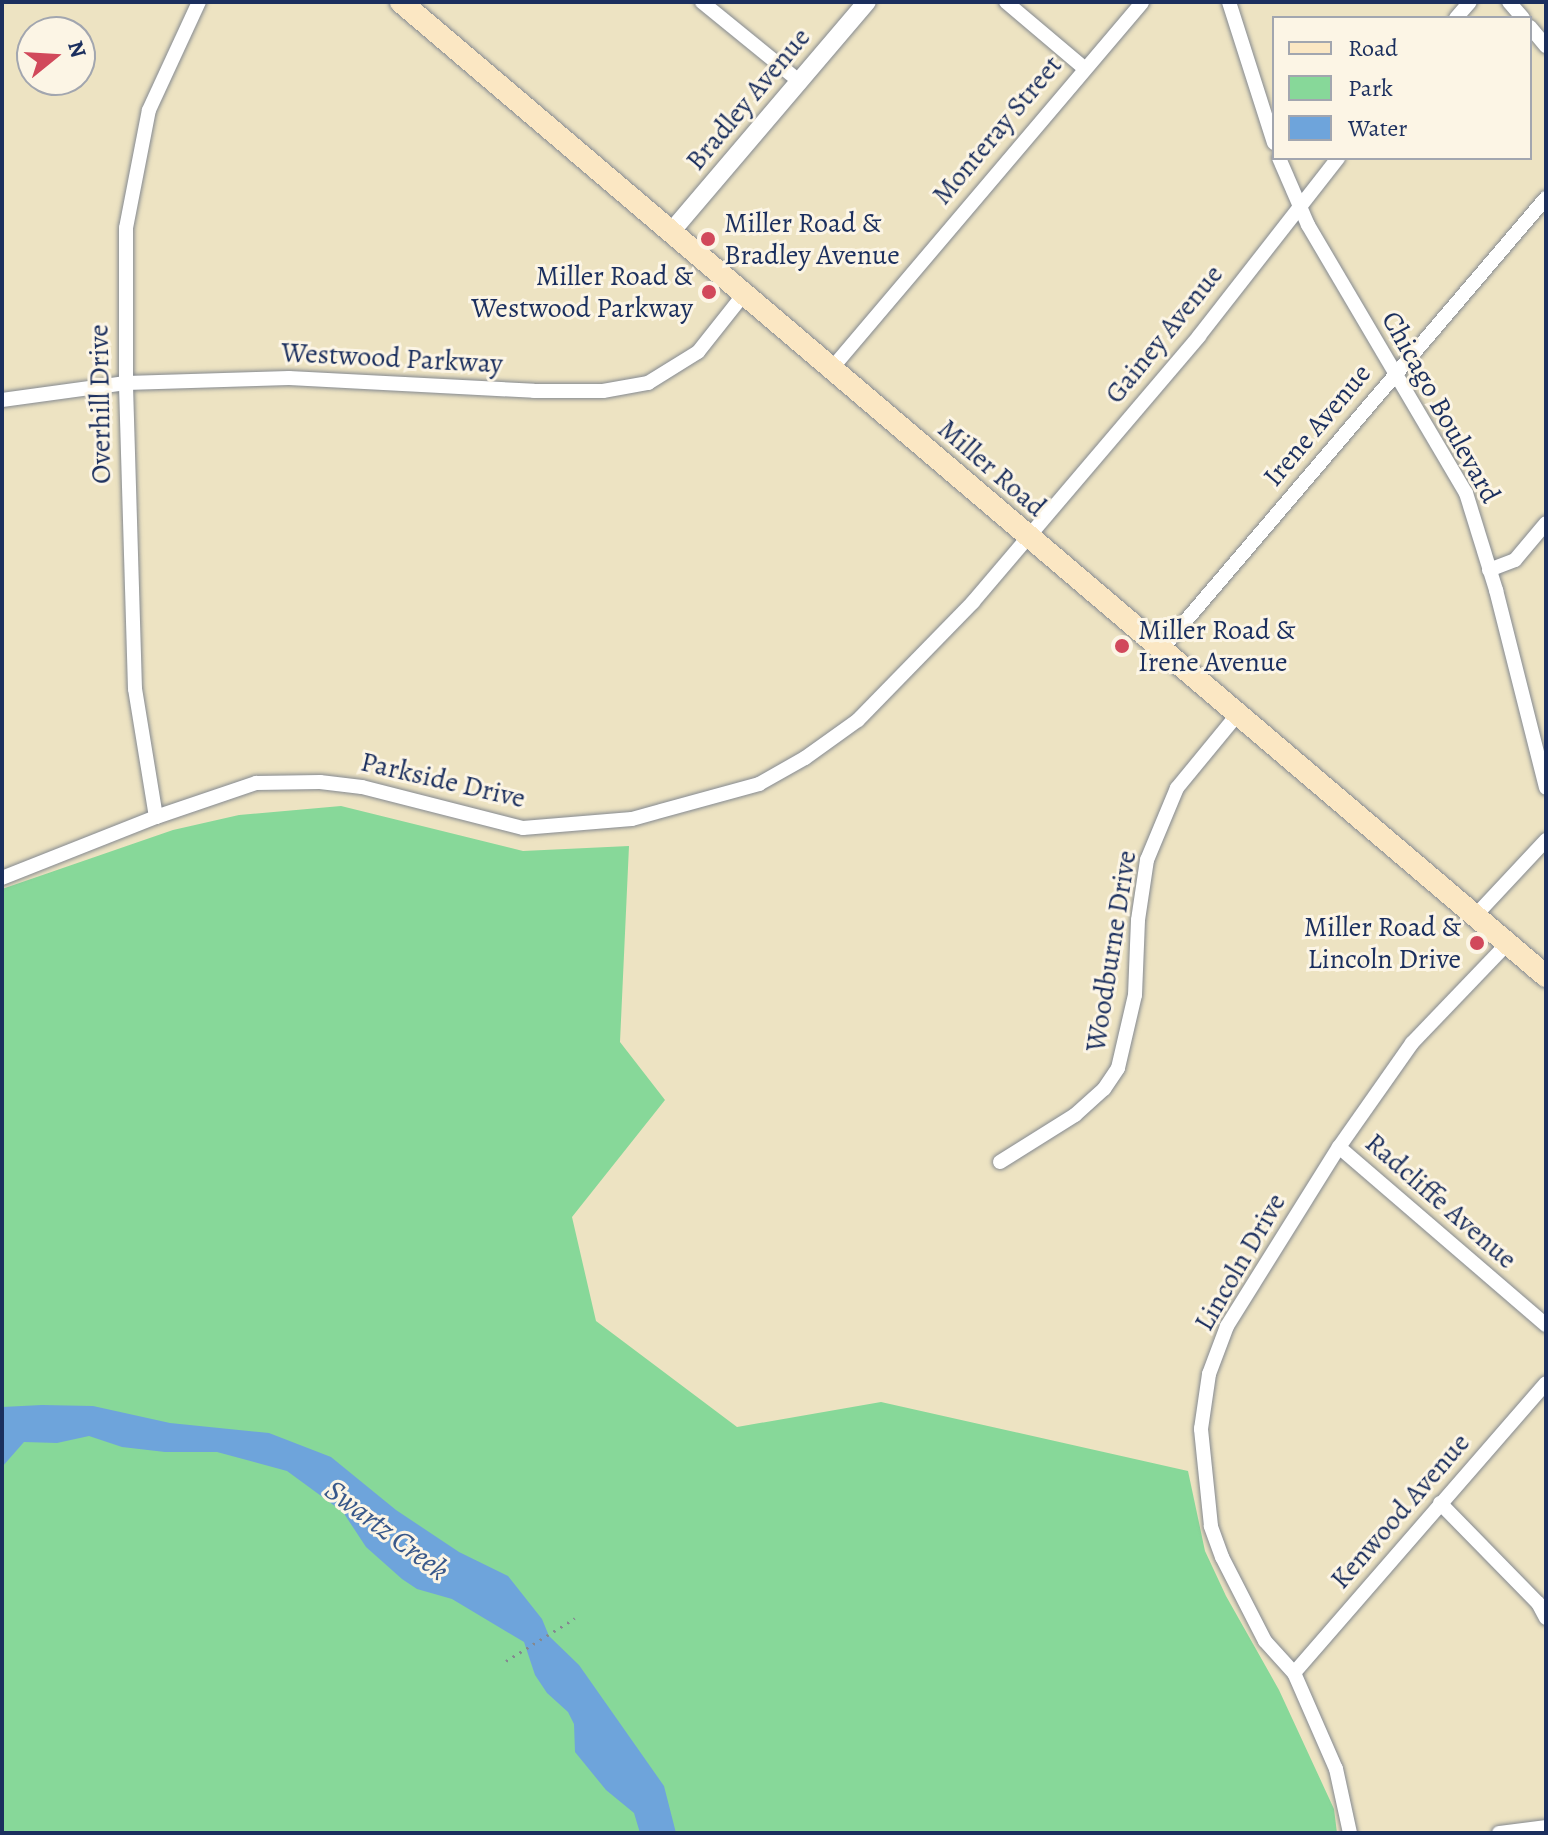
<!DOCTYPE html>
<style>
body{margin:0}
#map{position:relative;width:1548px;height:1835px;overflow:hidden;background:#ede3c2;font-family:Alegreya,serif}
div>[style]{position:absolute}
.green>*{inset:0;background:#87d899}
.water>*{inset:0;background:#6ea4db}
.path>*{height:3px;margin-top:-1.5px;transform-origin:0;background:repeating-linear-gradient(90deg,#848990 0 2px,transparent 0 8px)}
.roads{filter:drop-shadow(0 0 2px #848990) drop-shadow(0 0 2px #848990)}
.minor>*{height:14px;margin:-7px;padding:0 7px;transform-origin:7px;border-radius:7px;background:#fff}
.tertiary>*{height:18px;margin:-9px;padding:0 9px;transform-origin:9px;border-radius:9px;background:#fff}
.secondary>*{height:22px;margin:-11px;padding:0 11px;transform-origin:11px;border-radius:11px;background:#fbe7c3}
.dots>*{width:22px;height:22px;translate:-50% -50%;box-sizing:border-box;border:4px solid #fcf5e5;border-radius:50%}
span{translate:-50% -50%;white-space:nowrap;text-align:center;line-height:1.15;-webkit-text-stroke:6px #fcf5e5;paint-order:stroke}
.street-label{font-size:28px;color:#1b2f5e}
.poi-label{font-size:28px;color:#1b2f5e}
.left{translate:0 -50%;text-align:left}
.right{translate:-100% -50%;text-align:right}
.water-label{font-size:30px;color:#38588a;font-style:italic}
.frame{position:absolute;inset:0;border:4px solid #1b2f5e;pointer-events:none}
.legend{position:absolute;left:1272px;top:16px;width:260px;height:144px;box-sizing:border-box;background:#fcf5e5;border:2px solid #a2a6af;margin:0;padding:10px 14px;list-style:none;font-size:24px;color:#1b2f5e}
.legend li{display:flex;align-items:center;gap:16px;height:40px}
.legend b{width:40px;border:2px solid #a2a6af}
.north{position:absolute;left:16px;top:16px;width:80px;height:80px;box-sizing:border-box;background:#fcf5e5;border:2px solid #a2a6af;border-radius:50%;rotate:72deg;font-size:22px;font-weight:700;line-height:32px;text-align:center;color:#1b2f5e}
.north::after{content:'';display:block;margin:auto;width:28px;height:36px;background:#d1495b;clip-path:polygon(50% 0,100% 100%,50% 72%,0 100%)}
</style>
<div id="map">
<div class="green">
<div style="clip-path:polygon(341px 806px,523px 851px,629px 846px,620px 1042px,665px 1100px,572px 1217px,596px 1321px,737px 1427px,881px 1402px,1188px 1471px,1205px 1551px,1226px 1596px,1279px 1690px,1334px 1809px,1337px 1833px,2px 1833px,2px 889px,173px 830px,239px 815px)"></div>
</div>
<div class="water">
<div style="clip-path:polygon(42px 1405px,93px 1406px,170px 1423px,269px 1433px,331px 1457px,396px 1510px,459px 1552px,508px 1576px,542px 1619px,549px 1636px,579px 1665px,664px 1786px,676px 1833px,640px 1833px,634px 1813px,606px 1790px,575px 1752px,574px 1724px,568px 1712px,547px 1693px,535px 1675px,524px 1642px,452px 1599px,417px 1589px,402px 1579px,366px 1547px,343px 1512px,287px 1471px,217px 1452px,165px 1452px,122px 1447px,89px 1436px,57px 1443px,24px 1442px,2px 1467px,2px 1407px)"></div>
</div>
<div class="path">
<div style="left:506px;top:1661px;width:81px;rotate:-31.9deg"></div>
</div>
<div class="roads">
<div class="minor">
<div style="left:702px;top:2px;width:127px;rotate:39.2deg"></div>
<div style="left:1006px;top:2px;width:102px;rotate:40.2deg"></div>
<div style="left:1229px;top:2px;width:148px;rotate:72.3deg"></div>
<div style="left:1509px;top:2px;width:21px;rotate:49deg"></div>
<div style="left:1456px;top:18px;width:21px;rotate:-49deg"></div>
<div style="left:1530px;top:27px;width:25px;rotate:50deg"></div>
<div style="left:1279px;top:158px;width:73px;rotate:66.6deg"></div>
<div style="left:1308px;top:225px;width:311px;rotate:59.5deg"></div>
<div style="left:1466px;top:493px;width:102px;rotate:72.8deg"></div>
<div style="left:1496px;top:590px;width:204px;rotate:75.8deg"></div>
<div style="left:833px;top:367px;width:478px;rotate:-49.7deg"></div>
<div style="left:2px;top:400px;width:125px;rotate:-7.8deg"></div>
<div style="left:126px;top:383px;width:163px;rotate:-1.8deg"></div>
<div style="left:289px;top:378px;width:245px;rotate:3deg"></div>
<div style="left:534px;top:391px;width:69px"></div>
<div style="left:603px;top:391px;width:46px;rotate:-10.1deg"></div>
<div style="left:648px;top:383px;width:59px;rotate:-31.8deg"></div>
<div style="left:698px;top:352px;width:74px;rotate:-51.6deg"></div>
<div style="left:1489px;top:570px;width:28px;rotate:-21deg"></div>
<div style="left:1515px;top:560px;width:48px;rotate:-50deg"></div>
<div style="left:1160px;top:651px;width:595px;rotate:-49.57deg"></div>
<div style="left:156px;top:817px;width:130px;rotate:-99.3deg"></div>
<div style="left:135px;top:689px;width:306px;rotate:-91.7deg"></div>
<div style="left:126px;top:383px;width:155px;rotate:-90deg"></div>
<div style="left:126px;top:228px;width:120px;rotate:-79deg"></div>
<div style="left:149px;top:110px;width:119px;rotate:-65.2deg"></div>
<div style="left:2px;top:878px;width:166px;rotate:-21.6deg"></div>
<div style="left:156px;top:817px;width:106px;rotate:-18.8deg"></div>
<div style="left:256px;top:783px;width:64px;rotate:-0.9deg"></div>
<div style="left:320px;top:782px;width:42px;rotate:6.8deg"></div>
<div style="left:362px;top:787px;width:166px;rotate:14.3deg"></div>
<div style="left:523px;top:828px;width:109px;rotate:-4.7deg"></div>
<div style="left:632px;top:819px;width:132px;rotate:-15.4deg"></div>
<div style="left:759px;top:784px;width:53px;rotate:-29.5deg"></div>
<div style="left:805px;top:758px;width:65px;rotate:-35.6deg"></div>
<div style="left:858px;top:720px;width:165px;rotate:-45.7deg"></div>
<div style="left:973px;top:602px;width:349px;rotate:-49.6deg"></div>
<div style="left:1199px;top:336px;width:226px;rotate:-52deg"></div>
<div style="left:1475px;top:916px;width:104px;rotate:-46.9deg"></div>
<div style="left:1339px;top:1147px;width:273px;rotate:40.7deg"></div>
<div style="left:1000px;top:1162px;width:89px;rotate:-32.1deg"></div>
<div style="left:1075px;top:1115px;width:39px;rotate:-42deg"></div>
<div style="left:1104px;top:1089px;width:25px;rotate:-56deg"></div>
<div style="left:1118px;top:1068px;width:75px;rotate:-76.9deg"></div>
<div style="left:1135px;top:995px;width:75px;rotate:-87.7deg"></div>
<div style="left:1138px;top:920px;width:61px;rotate:-81.5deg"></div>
<div style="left:1147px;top:860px;width:78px;rotate:-67.4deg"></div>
<div style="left:1177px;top:788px;width:94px;rotate:-50.6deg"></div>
<div style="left:1440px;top:1503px;width:140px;rotate:45.6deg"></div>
<div style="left:1538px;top:1603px;width:17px;rotate:62deg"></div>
<div style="left:1294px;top:1673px;width:384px;rotate:-49deg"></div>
<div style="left:1350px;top:1833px;width:66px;rotate:-102.3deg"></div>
<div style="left:1336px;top:1769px;width:105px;rotate:-113.6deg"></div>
<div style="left:1294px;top:1673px;width:43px;rotate:-132.2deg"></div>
<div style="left:1265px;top:1641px;width:94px;rotate:-117.1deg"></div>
<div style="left:1222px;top:1557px;width:33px;rotate:-110deg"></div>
<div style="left:1211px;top:1526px;width:98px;rotate:-95.9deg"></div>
<div style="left:1201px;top:1429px;width:56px;rotate:-81.7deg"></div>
<div style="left:1209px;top:1374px;width:51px;rotate:-69.4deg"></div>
<div style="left:1227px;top:1326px;width:211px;rotate:-58deg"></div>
<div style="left:1339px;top:1147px;width:127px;rotate:-54.9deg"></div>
<div style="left:1412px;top:1043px;width:139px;rotate:-46.2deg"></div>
<div style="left:1499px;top:1833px;width:47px;rotate:-7.3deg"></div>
</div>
<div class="tertiary">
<div style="left:671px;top:232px;width:302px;rotate:-49.6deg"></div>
</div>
<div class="secondary">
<div style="left:401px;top:2px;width:1503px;rotate:40.39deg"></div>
</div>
</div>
<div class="dots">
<div style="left:708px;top:239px;background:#d1495b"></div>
<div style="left:709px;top:292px;background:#d1495b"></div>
<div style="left:1122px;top:646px;background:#d1495b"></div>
<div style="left:1477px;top:943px;background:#d1495b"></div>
</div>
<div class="street-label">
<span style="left:748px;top:99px;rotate:-50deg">Bradley Avenue</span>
<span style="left:997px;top:130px;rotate:-50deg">Monteray Street</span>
<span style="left:1164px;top:334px;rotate:-51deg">Gainey Avenue</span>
<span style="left:392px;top:358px;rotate:3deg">Westwood Parkway</span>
<span style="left:100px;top:404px;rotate:-91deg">Overhill Drive</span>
<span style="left:1441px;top:407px;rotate:61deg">Chicago Boulevard</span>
<span style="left:1317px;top:425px;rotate:-50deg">Irene Avenue</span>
<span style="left:992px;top:468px;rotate:41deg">Miller Road</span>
<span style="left:443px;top:780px;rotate:13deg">Parkside Drive</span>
<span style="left:1111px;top:951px;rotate:-81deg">Woodburne Drive</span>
<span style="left:1441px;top:1201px;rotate:41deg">Radcliffe Avenue</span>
<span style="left:1240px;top:1262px;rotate:-60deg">Lincoln Drive</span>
<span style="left:1400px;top:1511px;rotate:-49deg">Kenwood Avenue</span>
</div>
<div class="poi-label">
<span class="left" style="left:724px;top:239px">Miller Road &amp;<br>Bradley Avenue</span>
<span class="right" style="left:693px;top:292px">Miller Road &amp;<br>Westwood Parkway</span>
<span class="left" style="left:1138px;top:646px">Miller Road &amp;<br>Irene Avenue</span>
<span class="right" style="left:1461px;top:943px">Miller Road &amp;<br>Lincoln Drive</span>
</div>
<div class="water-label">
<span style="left:387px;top:1530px;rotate:37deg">Swartz Creek</span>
</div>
<div class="frame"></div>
<ul class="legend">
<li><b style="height:10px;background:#fbe7c3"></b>Road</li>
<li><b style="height:22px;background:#87d899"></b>Park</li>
<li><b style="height:22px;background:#6ea4db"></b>Water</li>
</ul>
<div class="north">N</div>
</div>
